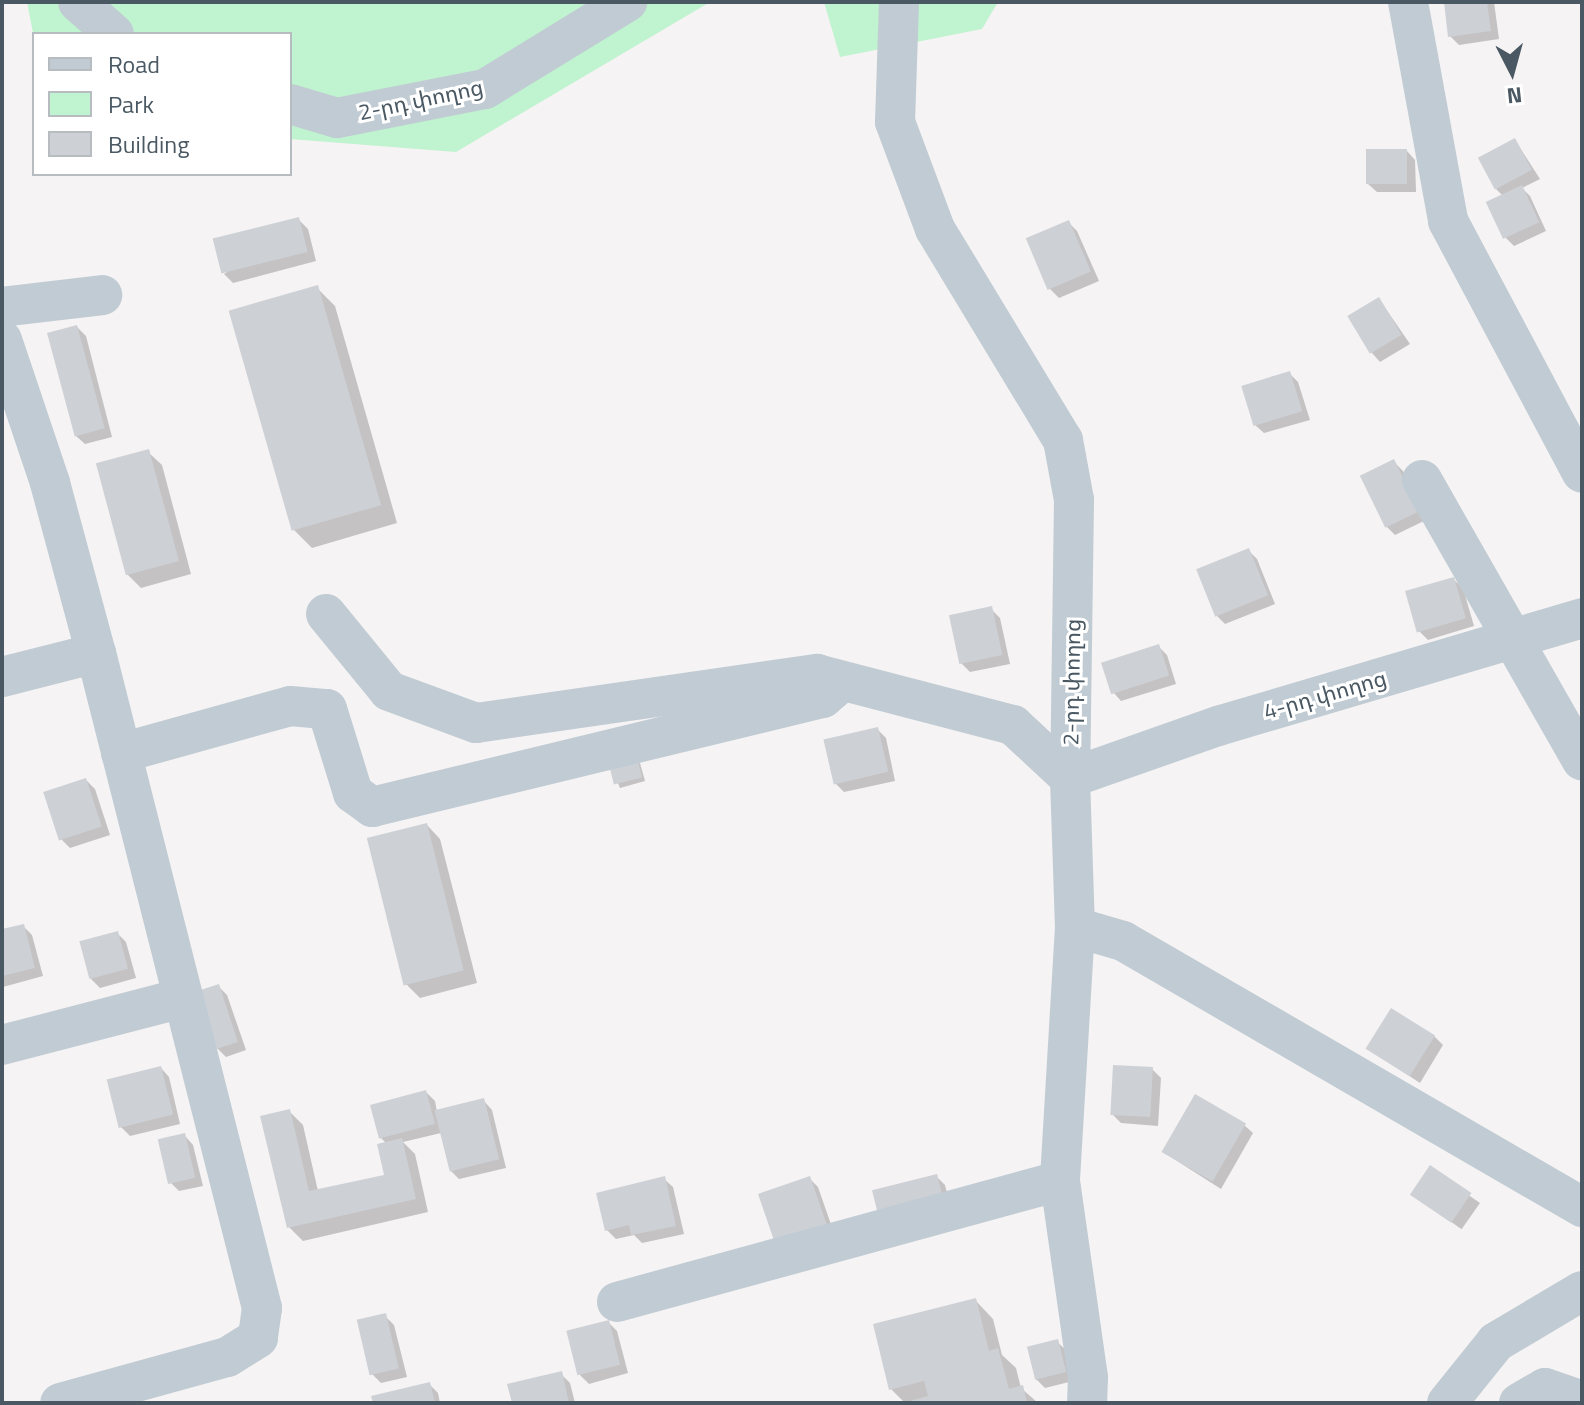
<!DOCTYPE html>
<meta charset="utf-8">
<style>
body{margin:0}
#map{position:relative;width:1584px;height:1405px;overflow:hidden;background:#f5f3f3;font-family:"Titillium Web","Noto Sans Armenian",sans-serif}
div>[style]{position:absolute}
.green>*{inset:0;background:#c0f3cf}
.shadow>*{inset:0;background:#0003;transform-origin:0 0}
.building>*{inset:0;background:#cdd0d5;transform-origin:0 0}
.minor>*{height:40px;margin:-20px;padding:0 20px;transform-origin:20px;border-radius:20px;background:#c0cbd3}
span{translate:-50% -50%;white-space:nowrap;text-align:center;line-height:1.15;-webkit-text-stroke:6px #fff;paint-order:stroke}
.street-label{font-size:22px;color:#495862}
.frame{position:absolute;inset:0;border:4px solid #495862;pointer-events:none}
.legend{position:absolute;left:32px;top:32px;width:260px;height:144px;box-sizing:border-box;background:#fff;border:2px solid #b6bcc0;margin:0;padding:10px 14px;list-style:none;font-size:24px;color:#495862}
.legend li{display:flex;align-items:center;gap:16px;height:40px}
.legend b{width:40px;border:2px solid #b6bcc0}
.north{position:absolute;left:1472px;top:32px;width:80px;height:80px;-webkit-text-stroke:6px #fff;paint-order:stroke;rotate:174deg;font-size:22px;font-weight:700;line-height:32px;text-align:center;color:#495862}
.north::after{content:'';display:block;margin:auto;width:28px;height:36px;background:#495862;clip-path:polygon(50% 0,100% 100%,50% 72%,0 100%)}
</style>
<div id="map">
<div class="green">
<div style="clip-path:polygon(27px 2px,710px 2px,456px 152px,290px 139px,290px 34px,34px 34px,34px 38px)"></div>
<div style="clip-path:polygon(824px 2px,998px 2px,982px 29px,840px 57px)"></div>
</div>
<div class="shadow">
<div style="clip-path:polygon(1446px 2px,1494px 2px,1499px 39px,1459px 45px,1450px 36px)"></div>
<div style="clip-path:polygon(1515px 140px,1540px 179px,1522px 188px,1530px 196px,1546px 231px,1514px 246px,1505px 237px,1503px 196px,1496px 189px)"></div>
<div style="clip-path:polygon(1407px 151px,1415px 160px,1416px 192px,1377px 192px,1368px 184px)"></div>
<div style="clip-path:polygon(299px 220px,308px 229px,316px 261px,233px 283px,224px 274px)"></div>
<div style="clip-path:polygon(1068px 222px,1077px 231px,1099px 281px,1059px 298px,1050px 289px)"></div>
<div style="clip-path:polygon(317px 288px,335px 306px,397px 523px,312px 548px,294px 530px)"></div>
<div style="clip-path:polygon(1379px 299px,1410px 344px,1380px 362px,1372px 353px)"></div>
<div style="clip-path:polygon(77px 327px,86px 336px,112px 437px,85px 444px,76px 436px)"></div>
<div style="clip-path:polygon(1289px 373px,1298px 382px,1310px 420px,1264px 433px,1255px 425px)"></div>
<div style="clip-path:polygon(148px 452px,162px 465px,191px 574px,141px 588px,127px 574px)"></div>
<div style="clip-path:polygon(1394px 462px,1403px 471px,1426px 520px,1395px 535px,1386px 526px)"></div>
<div style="clip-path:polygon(1248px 550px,1257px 559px,1275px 604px,1225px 624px,1216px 615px)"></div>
<div style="clip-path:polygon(1454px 580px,1463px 588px,1474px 626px,1428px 640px,1419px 631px)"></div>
<div style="clip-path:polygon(991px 609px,1000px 618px,1010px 664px,970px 672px,961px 663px)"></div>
<div style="clip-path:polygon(1158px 646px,1167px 655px,1176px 684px,1121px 701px,1113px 692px)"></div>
<div style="clip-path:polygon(877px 729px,886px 738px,895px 781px,844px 792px,835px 783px)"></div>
<div style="clip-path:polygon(640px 763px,645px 781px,620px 788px,611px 766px)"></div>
<div style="clip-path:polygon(86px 780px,95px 789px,110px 835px,70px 848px,61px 839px)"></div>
<div style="clip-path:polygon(427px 825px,440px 839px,477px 983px,420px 998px,406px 984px)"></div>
<div style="clip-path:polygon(23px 926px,32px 935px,43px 976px,3px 987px,2px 931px)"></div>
<div style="clip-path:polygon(117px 933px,126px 942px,136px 978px,100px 988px,91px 979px)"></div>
<div style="clip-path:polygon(218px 986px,227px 995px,246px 1050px,226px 1057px,217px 1048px)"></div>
<div style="clip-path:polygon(1434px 1036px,1443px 1045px,1420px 1083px,1368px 1049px)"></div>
<div style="clip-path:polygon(161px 1068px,169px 1077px,180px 1124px,130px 1136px,121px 1127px)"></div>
<div style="clip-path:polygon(1152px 1069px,1161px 1078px,1158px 1126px,1121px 1123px,1112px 1114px)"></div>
<div style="clip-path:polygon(426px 1092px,435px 1101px,437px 1112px,484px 1101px,492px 1110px,506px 1168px,459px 1179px,450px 1170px,441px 1133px,403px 1142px,415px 1154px,428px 1212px,303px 1241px,289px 1227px,289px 1111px,303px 1125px,318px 1191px,386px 1176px,387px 1144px,380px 1137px)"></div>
<div style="clip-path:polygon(1244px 1125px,1253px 1133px,1221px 1189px,1163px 1152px)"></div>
<div style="clip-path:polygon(185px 1136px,193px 1145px,203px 1186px,179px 1191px,170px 1182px)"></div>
<div style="left:1430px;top:1168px;width:61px;height:32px;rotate:35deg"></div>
<div style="clip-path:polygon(936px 1176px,945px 1185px,953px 1216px,891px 1231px)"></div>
<div style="clip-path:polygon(809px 1178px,818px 1187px,835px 1236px,787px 1253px)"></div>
<div style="clip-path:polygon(664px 1179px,673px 1187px,684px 1234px,642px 1243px,634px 1235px,616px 1239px,607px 1230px)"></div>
<div style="clip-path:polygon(975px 1300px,993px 1319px,1002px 1355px,1016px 1368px,1021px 1388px,1038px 1403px,905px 1403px,891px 1389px)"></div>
<div style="clip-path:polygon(385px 1316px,394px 1325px,407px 1377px,381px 1383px,372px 1374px)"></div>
<div style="clip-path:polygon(608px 1322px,617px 1331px,628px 1373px,589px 1384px,580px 1375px)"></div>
<div style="clip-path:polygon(1057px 1342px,1066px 1350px,1073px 1381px,1045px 1388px,1036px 1379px)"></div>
<div style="clip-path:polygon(561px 1374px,570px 1383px,575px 1403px,514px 1403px)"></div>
<div style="clip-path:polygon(429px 1384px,438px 1393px,440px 1403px,375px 1403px)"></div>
</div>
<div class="building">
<div style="clip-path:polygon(1444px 2px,1487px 2px,1491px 31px,1448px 37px)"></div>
<div style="left:1515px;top:138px;width:36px;height:42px;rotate:62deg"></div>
<div style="left:1366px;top:149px;width:41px;height:35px"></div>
<div style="left:1522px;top:185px;width:41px;height:40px;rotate:65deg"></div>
<div style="left:299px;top:217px;width:36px;height:89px;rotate:76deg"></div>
<div style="left:1069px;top:220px;width:56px;height:47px;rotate:67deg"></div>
<div style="left:318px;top:285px;width:229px;height:93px;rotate:74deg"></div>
<div style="left:1379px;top:297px;width:44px;height:37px;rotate:59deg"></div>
<div style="left:77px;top:325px;width:107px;height:31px;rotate:75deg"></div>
<div style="left:1290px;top:371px;width:42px;height:51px;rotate:73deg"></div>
<div style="left:149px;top:449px;width:116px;height:55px;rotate:75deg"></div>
<div style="left:1394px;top:459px;width:58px;height:38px;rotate:64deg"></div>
<div style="left:1249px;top:548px;width:51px;height:57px;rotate:68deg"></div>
<div style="left:1454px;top:577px;width:43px;height:51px;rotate:74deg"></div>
<div style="left:992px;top:606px;width:50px;height:44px;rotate:78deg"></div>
<div style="left:1159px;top:644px;width:33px;height:61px;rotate:72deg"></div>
<div style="left:878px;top:727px;width:46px;height:56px;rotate:77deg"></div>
<div style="left:637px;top:757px;width:21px;height:29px;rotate:76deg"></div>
<div style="left:86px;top:778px;width:51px;height:45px;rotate:72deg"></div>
<div style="left:427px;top:823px;width:152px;height:62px;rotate:76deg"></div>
<div style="clip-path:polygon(24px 924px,35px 968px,2px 976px,2px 929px)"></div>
<div style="left:118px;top:931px;width:39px;height:40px;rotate:75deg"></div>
<div style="left:219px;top:984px;width:61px;height:25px;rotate:72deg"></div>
<div style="left:1391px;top:1008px;width:52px;height:48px;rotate:32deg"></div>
<div style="left:1113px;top:1065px;width:40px;height:50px;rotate:3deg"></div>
<div style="left:161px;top:1066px;width:50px;height:56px;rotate:76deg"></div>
<div style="left:426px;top:1090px;width:35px;height:58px;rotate:75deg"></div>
<div style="left:1195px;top:1094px;width:59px;height:67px;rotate:30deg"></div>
<div style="left:484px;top:1098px;width:63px;height:51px;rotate:76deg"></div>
<div style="clip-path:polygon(290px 1109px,309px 1191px,384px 1175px,377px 1144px,402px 1138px,416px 1199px,287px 1228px,260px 1116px)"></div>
<div style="left:185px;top:1133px;width:46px;height:28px;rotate:77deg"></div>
<div style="left:1430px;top:1165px;width:50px;height:36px;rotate:34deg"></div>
<div style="left:937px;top:1174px;width:34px;height:67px;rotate:76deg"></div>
<div style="clip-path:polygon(665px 1176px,676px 1226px,631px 1235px,629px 1225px,605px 1231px,596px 1193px)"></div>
<div style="left:810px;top:1176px;width:54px;height:55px;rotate:71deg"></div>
<div style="clip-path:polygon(976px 1298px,989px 1351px,998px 1348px,1009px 1389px,1023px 1385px,1027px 1403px,903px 1403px,928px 1396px,924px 1381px,889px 1390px,873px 1324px)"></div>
<div style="left:386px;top:1313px;width:57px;height:30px;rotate:77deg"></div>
<div style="left:609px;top:1320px;width:46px;height:44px;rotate:76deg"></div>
<div style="left:1058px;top:1339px;width:34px;height:32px;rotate:76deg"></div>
<div style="clip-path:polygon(562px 1371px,569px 1403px,512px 1403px,507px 1384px)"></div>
<div style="clip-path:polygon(430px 1382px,435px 1403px,373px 1403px,371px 1396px)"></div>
</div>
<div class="minor">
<div style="left:78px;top:2px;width:48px;rotate:41.6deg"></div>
<div style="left:899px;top:2px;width:120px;rotate:91.9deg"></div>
<div style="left:895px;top:122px;width:114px;rotate:69.5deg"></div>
<div style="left:935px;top:229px;width:247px;rotate:58.8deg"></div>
<div style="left:1063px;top:440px;width:61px;rotate:79.6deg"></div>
<div style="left:1074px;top:500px;width:278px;rotate:90.8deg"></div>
<div style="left:1070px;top:778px;width:149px;rotate:88.1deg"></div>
<div style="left:1075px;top:927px;width:254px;rotate:93.4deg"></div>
<div style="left:1060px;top:1181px;width:198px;rotate:81.9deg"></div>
<div style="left:1088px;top:1377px;width:26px;rotate:92deg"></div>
<div style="left:1408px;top:2px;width:223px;rotate:79.6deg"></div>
<div style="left:1448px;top:221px;width:285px;rotate:62deg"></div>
<div style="left:290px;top:104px;width:49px;rotate:16.6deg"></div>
<div style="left:337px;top:118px;width:151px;rotate:-11.1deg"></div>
<div style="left:485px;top:89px;width:167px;rotate:-31.5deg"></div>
<div style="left:2px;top:307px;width:101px;rotate:-6.8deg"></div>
<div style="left:2px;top:340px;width:151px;rotate:71.4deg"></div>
<div style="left:50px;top:483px;width:176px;rotate:74.9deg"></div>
<div style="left:96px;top:653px;width:676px;rotate:75.78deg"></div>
<div style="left:262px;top:1308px;width:30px;rotate:98deg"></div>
<div style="left:258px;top:1338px;width:36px;rotate:148deg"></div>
<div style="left:227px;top:1357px;width:173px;rotate:164.6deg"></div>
<div style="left:1422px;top:480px;width:323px;rotate:60.3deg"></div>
<div style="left:326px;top:614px;width:99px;rotate:50.7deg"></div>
<div style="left:389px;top:691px;width:93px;rotate:20.2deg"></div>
<div style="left:476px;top:723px;width:345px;rotate:-8.2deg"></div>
<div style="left:817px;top:674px;width:203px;rotate:14.6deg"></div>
<div style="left:1013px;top:725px;width:78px;rotate:42.9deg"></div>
<div style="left:1070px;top:778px;width:157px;rotate:-19.4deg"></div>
<div style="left:1218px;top:726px;width:380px;rotate:-16.5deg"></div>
<div style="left:2px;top:677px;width:97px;rotate:-14.3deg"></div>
<div style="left:121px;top:753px;width:175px;rotate:-15.5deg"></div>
<div style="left:290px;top:706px;width:37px;rotate:5deg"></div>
<div style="left:327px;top:709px;width:88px;rotate:72.8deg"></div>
<div style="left:353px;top:793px;width:24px;rotate:36deg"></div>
<div style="left:372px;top:807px;width:464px;rotate:-13.6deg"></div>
<div style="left:823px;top:698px;width:23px;rotate:-41deg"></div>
<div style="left:1075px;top:927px;width:50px;rotate:16.3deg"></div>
<div style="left:1123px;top:941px;width:531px;rotate:30.09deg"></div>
<div style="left:2px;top:1045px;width:186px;rotate:-14.6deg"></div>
<div style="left:617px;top:1302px;width:459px;rotate:-15.3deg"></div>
<div style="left:1447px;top:1403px;width:78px;rotate:-51.2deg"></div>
<div style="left:1496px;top:1342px;width:100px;rotate:-30.7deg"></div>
<div style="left:1519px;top:1403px;width:30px;rotate:-30deg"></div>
<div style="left:1545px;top:1388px;width:39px;rotate:19deg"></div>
</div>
<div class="street-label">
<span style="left:421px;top:100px;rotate:-12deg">2-րդ փողոց</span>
<span style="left:1072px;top:682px;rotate:-89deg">2-րդ փողոց</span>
<span style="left:1325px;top:695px;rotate:-16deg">4-րդ փողոց</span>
</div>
<div class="frame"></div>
<ul class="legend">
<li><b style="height:10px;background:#c0cbd3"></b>Road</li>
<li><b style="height:22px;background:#c0f3cf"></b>Park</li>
<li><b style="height:22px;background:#cdd0d5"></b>Building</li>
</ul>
<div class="north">N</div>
</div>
